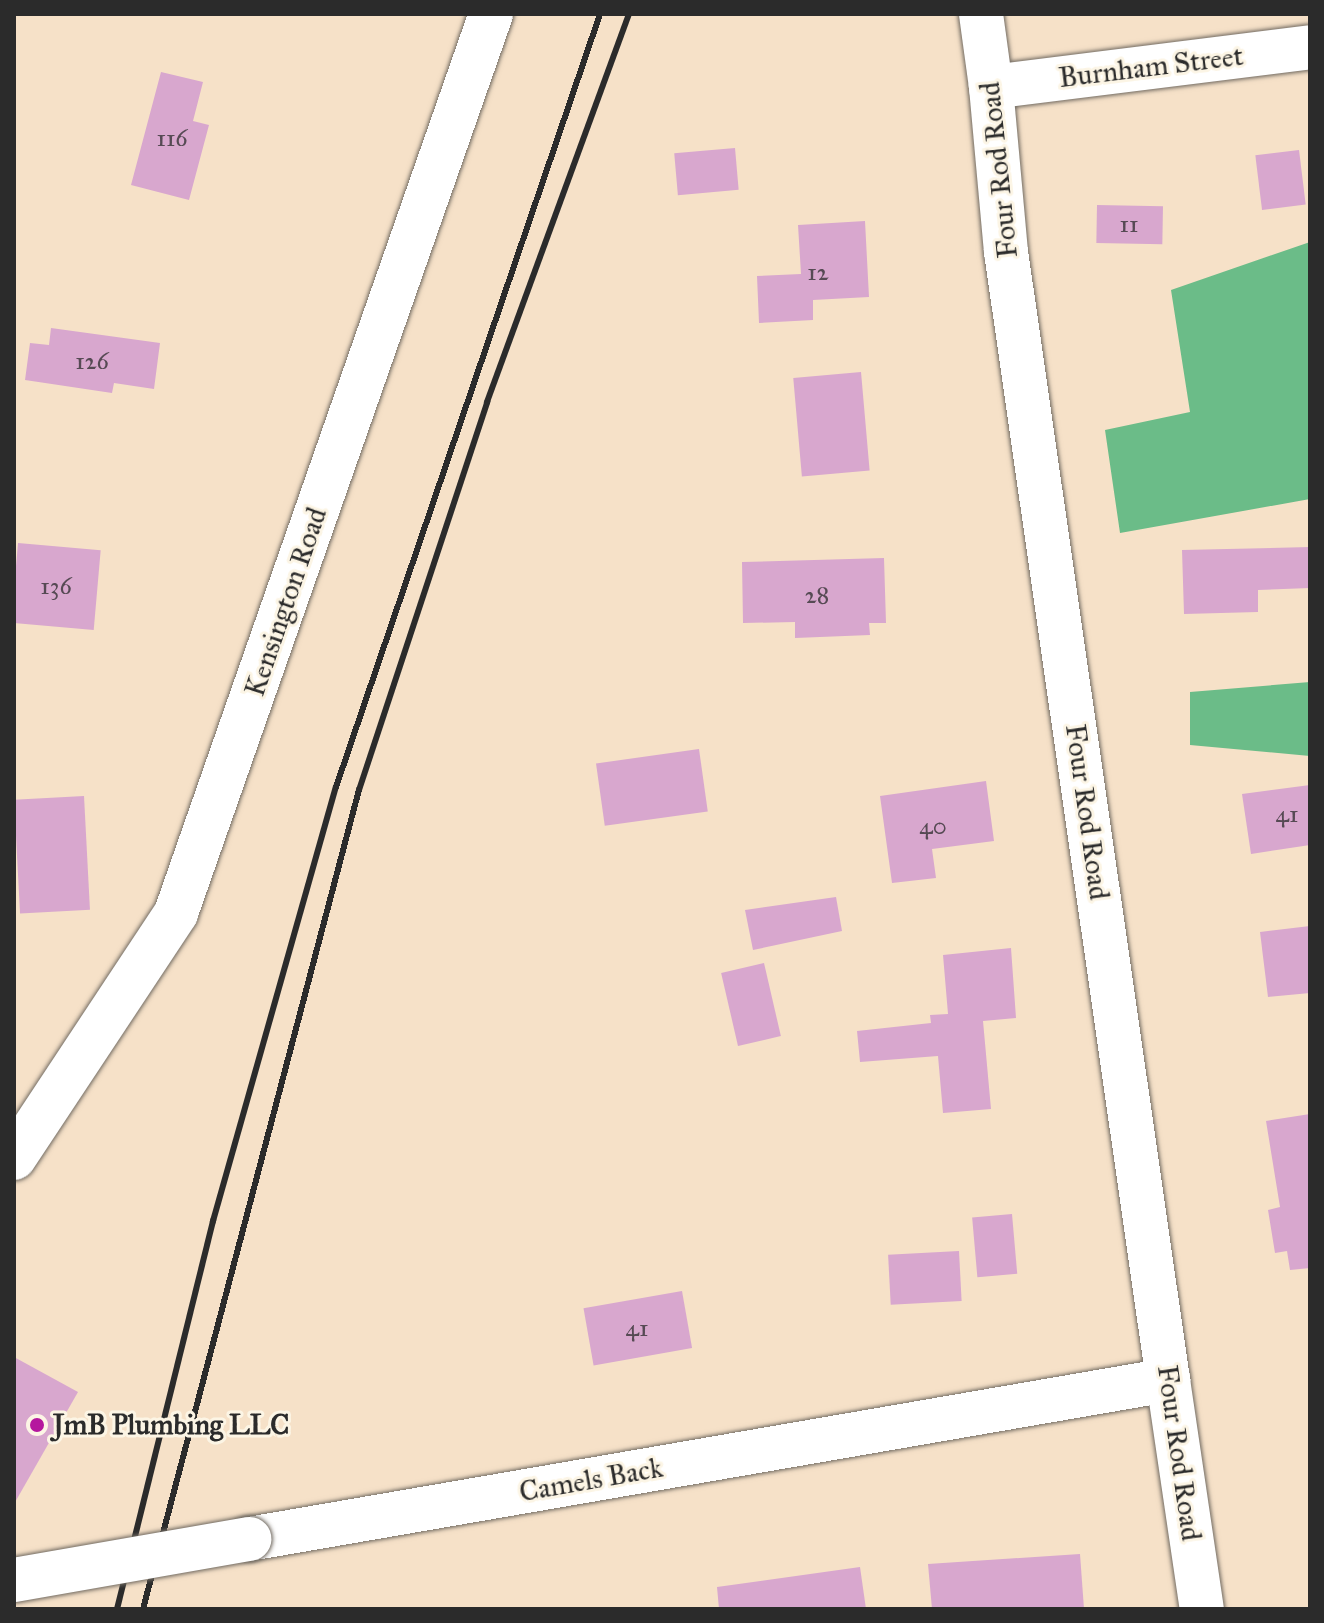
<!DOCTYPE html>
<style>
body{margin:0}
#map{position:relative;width:1324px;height:1623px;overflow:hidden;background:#f6e1c8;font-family:"IM FELL Great Primer",serif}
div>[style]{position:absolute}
.forest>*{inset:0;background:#6bbc88}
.building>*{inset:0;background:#d8a7ce;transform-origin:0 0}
.roads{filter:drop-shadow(0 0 2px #726b62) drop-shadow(0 0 2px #726b62)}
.street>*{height:44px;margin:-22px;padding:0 22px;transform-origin:22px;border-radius:22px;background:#fff}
.secondary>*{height:44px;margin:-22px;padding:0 22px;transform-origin:22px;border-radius:22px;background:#fff}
.rail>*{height:6px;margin:-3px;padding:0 3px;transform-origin:3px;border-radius:3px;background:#2b2b2b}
.bridges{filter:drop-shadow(0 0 2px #726b62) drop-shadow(0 0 2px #726b62)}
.secondary-bridge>*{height:44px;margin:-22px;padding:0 22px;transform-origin:22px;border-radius:22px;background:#fff}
.dots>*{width:22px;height:22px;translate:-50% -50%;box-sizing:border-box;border:4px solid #fcf5e5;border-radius:50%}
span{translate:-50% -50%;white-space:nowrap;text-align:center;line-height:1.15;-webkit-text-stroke:6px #fcf5e5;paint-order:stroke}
.number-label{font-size:24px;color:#564a54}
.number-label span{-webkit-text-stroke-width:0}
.street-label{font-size:28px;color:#2b2b2b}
.poi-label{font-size:28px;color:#2b2b2b;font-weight:700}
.left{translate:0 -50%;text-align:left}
.frame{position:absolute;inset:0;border:16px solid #2b2b2b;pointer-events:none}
</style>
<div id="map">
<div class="forest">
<div style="clip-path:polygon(1310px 242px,1310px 499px,1120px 533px,1105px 430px,1190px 412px,1171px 290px)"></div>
<div style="clip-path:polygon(1310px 682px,1310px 756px,1190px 745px,1190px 692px)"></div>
</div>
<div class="building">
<div style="clip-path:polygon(161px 72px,203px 82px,193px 121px,209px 125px,189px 200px,131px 185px)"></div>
<div style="left:735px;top:148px;width:42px;height:61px;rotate:85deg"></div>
<div style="left:1299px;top:150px;width:55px;height:44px;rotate:83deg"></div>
<div style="left:1097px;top:205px;width:66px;height:38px;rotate:1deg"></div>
<div style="clip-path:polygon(865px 221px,869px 297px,813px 300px,813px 320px,759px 323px,757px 276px,801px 274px,798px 225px)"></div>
<div style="clip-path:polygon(51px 328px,160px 343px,154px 389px,114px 383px,112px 393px,25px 380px,30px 343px,49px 345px)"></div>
<div style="left:861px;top:372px;width:99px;height:68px;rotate:85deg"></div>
<div style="left:18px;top:543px;width:83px;height:80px;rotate:5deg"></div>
<div style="clip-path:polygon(1310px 547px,1310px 588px,1258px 590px,1258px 612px,1184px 614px,1182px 550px)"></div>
<div style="clip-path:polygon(884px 558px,886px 623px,869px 623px,870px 635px,795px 638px,795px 622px,743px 623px,742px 562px)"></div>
<div style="left:699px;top:749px;width:63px;height:104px;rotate:82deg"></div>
<div style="clip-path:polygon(986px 781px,994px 841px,932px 849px,936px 878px,892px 883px,880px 796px)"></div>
<div style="clip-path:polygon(1310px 785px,1310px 845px,1251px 854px,1242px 794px)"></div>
<div style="left:84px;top:796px;width:114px;height:70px;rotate:87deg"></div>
<div style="clip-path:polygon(836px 897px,842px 931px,753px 950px,745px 910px)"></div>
<div style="clip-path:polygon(1310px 926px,1310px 993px,1268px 997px,1260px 932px)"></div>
<div style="clip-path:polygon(1011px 948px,1016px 1018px,983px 1021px,991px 1109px,943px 1113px,938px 1056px,860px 1062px,857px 1031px,931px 1023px,930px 1015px,948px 1014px,943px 955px)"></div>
<div style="left:764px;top:963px;width:75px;height:44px;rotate:77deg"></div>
<div style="clip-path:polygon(1310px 1114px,1310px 1268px,1290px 1270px,1287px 1251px,1275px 1253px,1268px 1210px,1280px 1207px,1266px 1121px)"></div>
<div style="left:1012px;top:1214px;width:60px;height:40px;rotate:85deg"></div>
<div style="left:959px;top:1251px;width:50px;height:71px;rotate:87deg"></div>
<div style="left:682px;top:1291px;width:58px;height:100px;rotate:80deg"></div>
<div style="clip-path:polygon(14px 1357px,78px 1392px,14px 1504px)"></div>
<div style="clip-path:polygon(1080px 1554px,1084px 1609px,932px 1609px,928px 1564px)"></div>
<div style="clip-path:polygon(860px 1567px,866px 1609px,719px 1609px,717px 1587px)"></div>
</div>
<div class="roads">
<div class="street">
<div style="left:981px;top:14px;width:74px;rotate:82.2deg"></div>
<div style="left:1168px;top:1380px;width:232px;rotate:81.6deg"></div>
</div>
<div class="secondary">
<div style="left:14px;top:1158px;width:294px;rotate:-56.5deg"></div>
<div style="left:176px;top:913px;width:953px;rotate:-70.69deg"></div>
<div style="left:249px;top:1539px;width:933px;rotate:-9.82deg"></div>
<div style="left:1168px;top:1380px;width:1140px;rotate:-98.17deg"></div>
<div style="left:1006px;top:252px;width:166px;rotate:-95.2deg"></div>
<div style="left:991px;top:87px;width:321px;rotate:-7.1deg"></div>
</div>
</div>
<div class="rail">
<div style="left:117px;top:1609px;width:400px;rotate:-76.1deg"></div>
<div style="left:213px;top:1221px;width:451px;rotate:-74.2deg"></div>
<div style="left:336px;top:787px;width:817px;rotate:-71.14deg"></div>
<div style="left:143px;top:1609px;width:847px;rotate:-75.23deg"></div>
<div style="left:359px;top:790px;width:409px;rotate:-71.7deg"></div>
<div style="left:487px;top:402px;width:413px;rotate:-69.9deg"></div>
</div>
<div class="bridges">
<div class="secondary-bridge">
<div style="left:14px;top:1580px;width:239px;rotate:-9.9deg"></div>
</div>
</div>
<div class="dots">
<div style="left:37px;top:1425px;background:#b5179e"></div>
</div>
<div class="number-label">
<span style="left:172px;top:139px">116</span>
<span style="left:1129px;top:225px">11</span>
<span style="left:818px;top:273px">12</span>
<span style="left:92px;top:362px">126</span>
<span style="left:56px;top:587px">136</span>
<span style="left:817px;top:596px">28</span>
<span style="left:1287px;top:815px">41</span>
<span style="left:933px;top:827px">40</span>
<span style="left:637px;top:1329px">41</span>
</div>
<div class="street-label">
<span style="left:1151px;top:67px;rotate:-7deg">Burnham Street</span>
<span style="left:999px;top:170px;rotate:-96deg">Four Rod Road</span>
<span style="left:286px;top:602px;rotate:-71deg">Kensington Road</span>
<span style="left:1087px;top:812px;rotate:82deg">Four Rod Road</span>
<span style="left:1179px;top:1453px;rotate:82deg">Four Rod Road</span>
<span style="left:591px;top:1480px;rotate:-10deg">Camels Back</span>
</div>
<div class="poi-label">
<span class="left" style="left:53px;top:1425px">JmB Plumbing LLC</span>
</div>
<div class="frame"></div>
</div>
